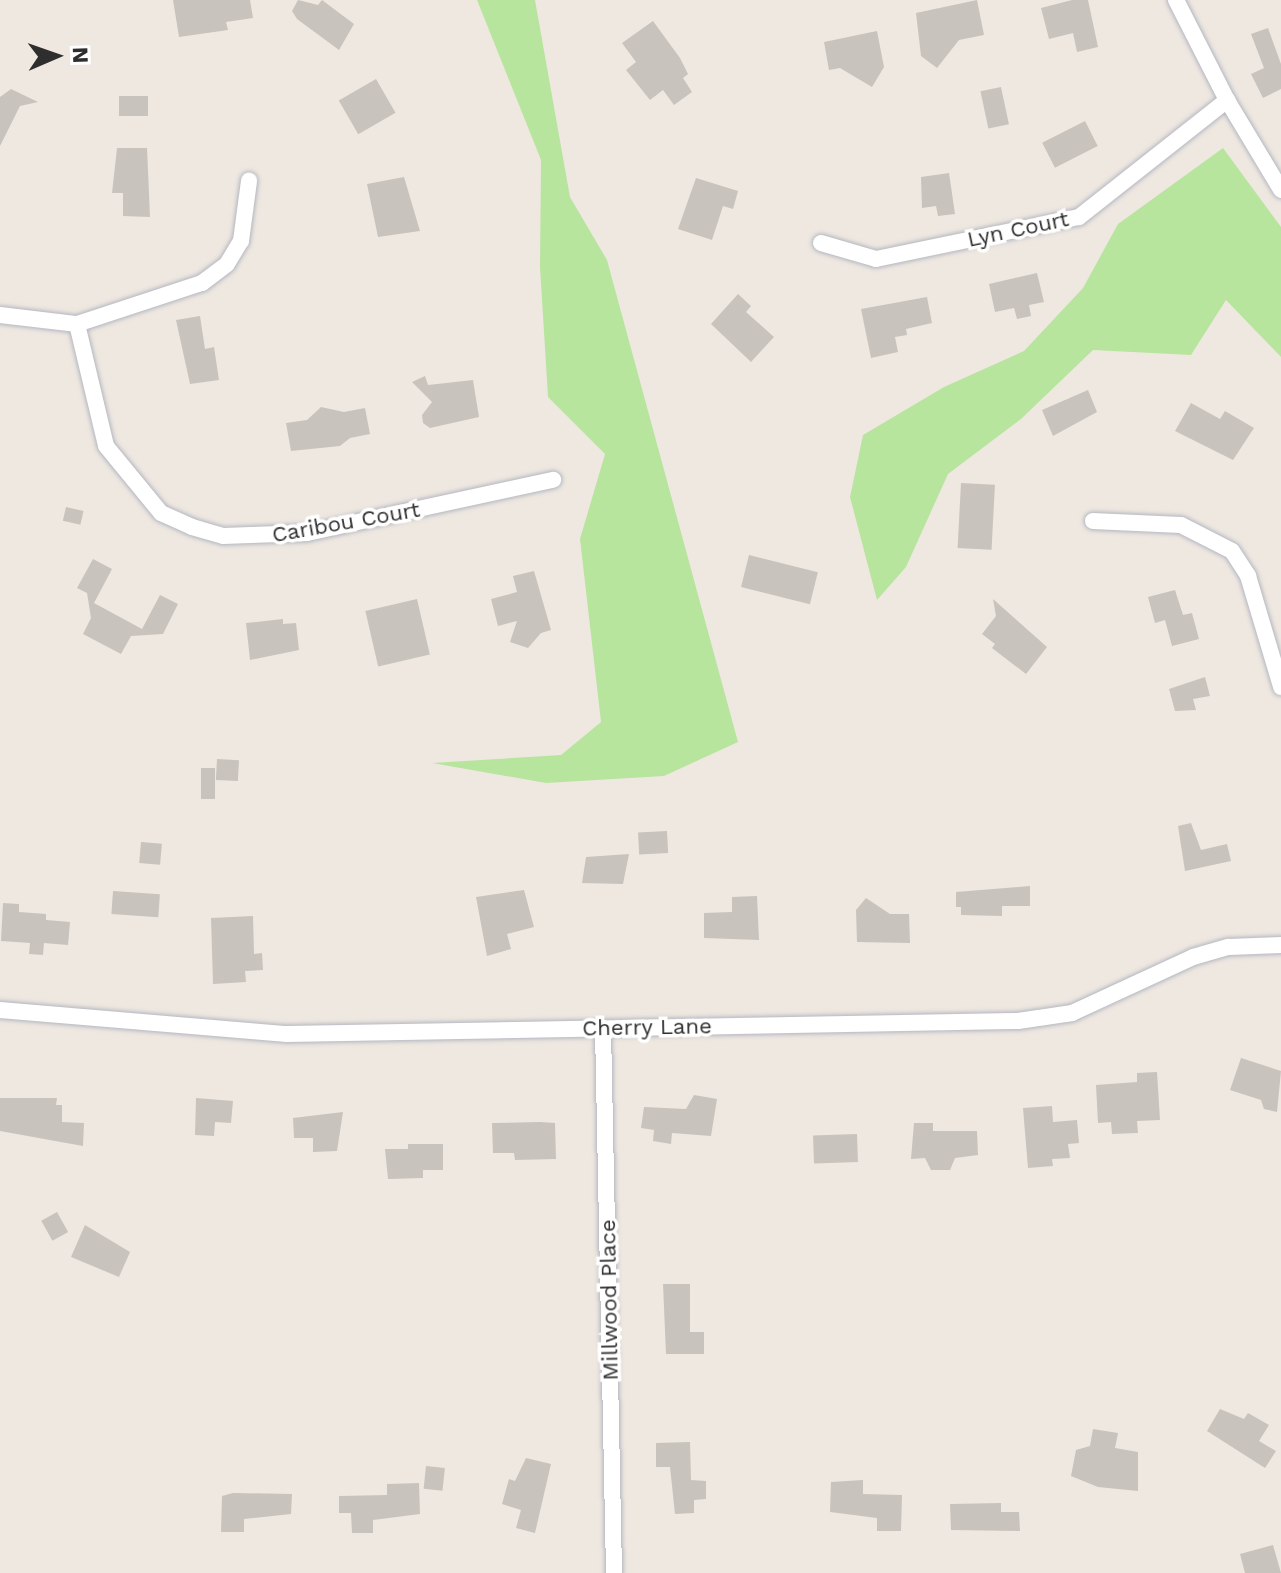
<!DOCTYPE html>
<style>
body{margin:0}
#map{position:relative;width:1281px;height:1573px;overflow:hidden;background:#efe8e1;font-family:"Work Sans",sans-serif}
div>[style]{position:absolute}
.green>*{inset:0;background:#b7e59e}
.building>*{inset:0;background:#c8c3bc;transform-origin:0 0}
.roads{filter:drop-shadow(0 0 2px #b4b7c1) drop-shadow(0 0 2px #b4b7c1)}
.minor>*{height:16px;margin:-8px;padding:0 8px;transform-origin:8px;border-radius:8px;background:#fff}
span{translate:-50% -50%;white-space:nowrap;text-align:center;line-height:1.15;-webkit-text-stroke:7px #fff;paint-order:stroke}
.street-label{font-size:22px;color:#2e2e2e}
.north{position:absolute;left:16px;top:16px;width:80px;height:80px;-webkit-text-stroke:6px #fff;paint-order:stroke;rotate:88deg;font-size:22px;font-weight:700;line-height:32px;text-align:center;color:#2e2e2e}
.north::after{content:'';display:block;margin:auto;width:28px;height:36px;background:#2e2e2e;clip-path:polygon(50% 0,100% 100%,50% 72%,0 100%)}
</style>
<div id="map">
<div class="green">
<div style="clip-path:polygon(477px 0,535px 0,570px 197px,607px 260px,738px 742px,664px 776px,546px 783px,432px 763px,561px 755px,601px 722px,580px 539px,605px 454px,548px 397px,540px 267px,541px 160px)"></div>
<div style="clip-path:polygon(1223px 148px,1281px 227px,1281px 357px,1226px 300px,1191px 355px,1093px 350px,1021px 419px,948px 474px,906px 567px,877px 600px,850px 497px,863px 435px,944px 387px,1024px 351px,1083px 288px,1118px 224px)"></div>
</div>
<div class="building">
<div style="clip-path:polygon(173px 0,250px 0,253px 18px,226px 22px,228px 30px,179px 37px)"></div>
<div style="clip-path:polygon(298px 0,318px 5px,322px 0,354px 24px,339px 50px,297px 19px,292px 11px)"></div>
<div style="clip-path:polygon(977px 0,984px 35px,959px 40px,937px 68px,921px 56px,916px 13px)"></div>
<div style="clip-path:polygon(1072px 0,1088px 0,1098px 47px,1077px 52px,1073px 33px,1049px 39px,1041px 8px)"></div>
<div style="clip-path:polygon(653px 21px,680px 58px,688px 74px,683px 78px,692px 92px,674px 105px,663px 90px,650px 100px,626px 70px,636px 62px,622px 43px)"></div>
<div style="clip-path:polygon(1268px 28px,1281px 64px,1281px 89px,1263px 98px,1251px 74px,1264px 68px,1251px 34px)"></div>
<div style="clip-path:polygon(877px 31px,884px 67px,872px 87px,840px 68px,829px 70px,824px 42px)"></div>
<div style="left:376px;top:79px;width:39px;height:43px;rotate:60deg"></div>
<div style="left:1001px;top:87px;width:38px;height:21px;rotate:78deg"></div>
<div style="clip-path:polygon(11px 89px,38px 102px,20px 106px,0 146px,0 97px)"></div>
<div style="left:119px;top:96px;width:29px;height:20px"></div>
<div style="left:1085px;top:121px;width:28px;height:48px;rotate:63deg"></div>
<div style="clip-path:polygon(117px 148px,147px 148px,150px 217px,123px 216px,123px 193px,112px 193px)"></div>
<div style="clip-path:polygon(949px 173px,955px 214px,938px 216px,936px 206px,922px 208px,921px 177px)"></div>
<div style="clip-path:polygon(404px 177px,420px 231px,378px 237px,367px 184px)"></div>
<div style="clip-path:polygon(696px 178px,738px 191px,733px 209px,723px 206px,712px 240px,678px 229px)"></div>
<div style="clip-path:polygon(1037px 273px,1044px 302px,1029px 305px,1031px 316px,1017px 319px,1014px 308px,995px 312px,989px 284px)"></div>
<div style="clip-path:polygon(738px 294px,751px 306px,746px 312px,774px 337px,751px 362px,711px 324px)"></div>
<div style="clip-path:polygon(927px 297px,932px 323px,906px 329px,907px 335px,895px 337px,898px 352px,871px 358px,861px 309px)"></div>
<div style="clip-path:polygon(200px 316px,205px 349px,214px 347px,219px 380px,190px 384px,176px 320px)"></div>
<div style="clip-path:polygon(425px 376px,428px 385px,473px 380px,479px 417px,430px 428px,423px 423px,422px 415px,432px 402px,412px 382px)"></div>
<div style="clip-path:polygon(1088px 390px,1097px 412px,1053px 436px,1042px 410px)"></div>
<div style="clip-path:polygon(1191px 403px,1220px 419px,1225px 411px,1254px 428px,1233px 460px,1175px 431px)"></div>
<div style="clip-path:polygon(321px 407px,344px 412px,365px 408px,370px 434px,350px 438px,340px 446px,291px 451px,286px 423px,307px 420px)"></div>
<div style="left:961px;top:483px;width:34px;height:65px;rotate:3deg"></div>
<div style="left:66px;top:507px;width:18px;height:14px;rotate:13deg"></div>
<div style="left:749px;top:555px;width:71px;height:33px;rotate:14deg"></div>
<div style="clip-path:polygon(93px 559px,112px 569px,94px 603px,142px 629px,160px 595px,178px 604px,163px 634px,131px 636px,121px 654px,83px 634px,91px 618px,87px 593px,77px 588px)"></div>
<div style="clip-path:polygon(534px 571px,551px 630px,541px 633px,528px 648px,510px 642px,517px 621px,498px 626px,491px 599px,517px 592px,513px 576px)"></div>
<div style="clip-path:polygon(1175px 590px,1183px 615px,1192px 613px,1199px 639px,1172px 646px,1165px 620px,1155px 623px,1148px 597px)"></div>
<div style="left:417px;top:599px;width:57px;height:53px;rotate:77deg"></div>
<div style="clip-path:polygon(993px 599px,1047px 647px,1026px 674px,992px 648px,995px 644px,982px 634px,996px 616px)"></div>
<div style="clip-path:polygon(283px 619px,283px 624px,296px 623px,299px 650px,250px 660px,246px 623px)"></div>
<div style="clip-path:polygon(1205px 677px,1210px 696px,1193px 699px,1196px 710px,1175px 711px,1169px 689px)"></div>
<div style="left:217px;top:759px;width:22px;height:21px;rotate:3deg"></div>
<div style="left:201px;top:768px;width:14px;height:31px"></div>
<div style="clip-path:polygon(1191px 823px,1201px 850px,1227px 844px,1231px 861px,1185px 871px,1178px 826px)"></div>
<div style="left:667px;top:831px;width:22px;height:29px;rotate:87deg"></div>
<div style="left:141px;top:842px;width:21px;height:21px;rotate:5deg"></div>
<div style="clip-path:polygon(629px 854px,623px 884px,582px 883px,586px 857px)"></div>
<div style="clip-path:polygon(1030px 886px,1030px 906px,1002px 906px,1002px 916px,961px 915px,961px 907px,956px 907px,956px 892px)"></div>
<div style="clip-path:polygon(524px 890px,534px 927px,507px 934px,511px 949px,487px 956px,476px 897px)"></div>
<div style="left:113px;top:891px;width:47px;height:23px;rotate:4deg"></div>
<div style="clip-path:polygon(757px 896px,759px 940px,704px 938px,704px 913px,732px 912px,732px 897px)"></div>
<div style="clip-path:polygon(866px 898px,890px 914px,909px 914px,910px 943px,857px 942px,856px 910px)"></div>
<div style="clip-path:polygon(3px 903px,19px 904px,19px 912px,46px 914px,46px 920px,70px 922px,68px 945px,44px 943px,43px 955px,29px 954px,30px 943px,1px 941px)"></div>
<div style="clip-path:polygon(253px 916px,254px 954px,262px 953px,263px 970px,245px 971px,246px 982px,213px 984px,211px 918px)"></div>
<div style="clip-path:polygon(1241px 1058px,1281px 1071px,1277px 1112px,1264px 1109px,1261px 1100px,1230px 1090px)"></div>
<div style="clip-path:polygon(1157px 1072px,1160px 1120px,1137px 1121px,1138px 1133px,1112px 1134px,1111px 1122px,1098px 1123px,1096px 1085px,1137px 1082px,1137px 1073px)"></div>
<div style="clip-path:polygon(694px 1095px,717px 1099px,711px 1136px,672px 1133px,671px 1144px,653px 1141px,654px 1130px,641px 1128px,644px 1107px,686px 1109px)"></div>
<div style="clip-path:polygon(0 1098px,57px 1098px,56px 1105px,62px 1105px,62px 1122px,84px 1123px,83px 1146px,0 1131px)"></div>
<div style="clip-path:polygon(196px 1098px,233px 1101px,231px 1123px,215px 1122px,214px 1136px,195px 1135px)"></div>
<div style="clip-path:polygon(1052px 1106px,1053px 1122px,1077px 1120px,1079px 1143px,1068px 1144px,1070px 1158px,1052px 1159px,1053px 1166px,1028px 1168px,1023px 1108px)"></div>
<div style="clip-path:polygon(343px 1112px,337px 1151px,313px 1152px,313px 1138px,294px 1138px,293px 1118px)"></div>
<div style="clip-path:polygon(540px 1122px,555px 1123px,556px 1159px,515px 1160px,514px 1153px,493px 1153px,492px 1123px)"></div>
<div style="clip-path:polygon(914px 1123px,933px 1123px,933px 1131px,977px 1131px,978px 1155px,955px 1158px,950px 1170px,931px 1170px,925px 1158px,911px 1159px)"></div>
<div style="left:857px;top:1134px;width:28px;height:44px;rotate:88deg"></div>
<div style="clip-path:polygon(408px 1144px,443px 1144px,443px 1170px,423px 1170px,423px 1178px,388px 1179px,385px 1149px,408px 1149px)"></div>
<div style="left:57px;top:1212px;width:23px;height:18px;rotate:61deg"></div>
<div style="clip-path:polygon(85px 1225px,130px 1252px,119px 1277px,71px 1257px)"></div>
<div style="clip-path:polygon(663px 1284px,690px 1284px,690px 1332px,704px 1332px,704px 1354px,666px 1354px)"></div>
<div style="clip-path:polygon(1220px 1409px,1244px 1419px,1248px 1413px,1269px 1425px,1259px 1441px,1276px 1451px,1265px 1468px,1207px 1431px)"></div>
<div style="clip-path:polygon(1093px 1429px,1118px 1433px,1115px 1448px,1138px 1452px,1138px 1491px,1098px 1487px,1071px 1476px,1076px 1450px,1090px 1446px)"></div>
<div style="clip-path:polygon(690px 1442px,691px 1480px,706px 1481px,706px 1499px,694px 1500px,694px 1513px,675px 1514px,670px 1467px,656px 1467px,656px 1443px)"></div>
<div style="clip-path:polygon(526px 1458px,551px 1464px,535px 1533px,516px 1528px,521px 1510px,502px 1504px,509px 1479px,515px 1481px)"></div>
<div style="left:426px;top:1466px;width:19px;height:23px;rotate:6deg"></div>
<div style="clip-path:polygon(863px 1480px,863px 1494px,902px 1495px,901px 1531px,877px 1531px,877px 1518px,830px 1512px,831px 1482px)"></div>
<div style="clip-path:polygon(419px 1483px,420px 1514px,373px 1520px,373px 1533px,352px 1533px,351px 1513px,339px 1513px,339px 1496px,387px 1495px,387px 1484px)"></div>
<div style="clip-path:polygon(233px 1493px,292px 1494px,291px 1514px,244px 1519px,244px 1532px,221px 1532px,222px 1496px)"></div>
<div style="clip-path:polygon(1001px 1503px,1001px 1512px,1019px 1512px,1020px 1531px,951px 1530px,950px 1504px)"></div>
<div style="clip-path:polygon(1273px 1545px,1281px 1573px,1245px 1573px,1240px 1554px)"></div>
</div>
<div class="roads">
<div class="minor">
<div style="left:1176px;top:0;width:112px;rotate:63deg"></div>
<div style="left:1227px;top:100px;width:105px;rotate:59deg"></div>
<div style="left:821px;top:243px;width:57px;rotate:16.2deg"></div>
<div style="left:876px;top:259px;width:207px;rotate:-11.7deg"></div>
<div style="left:1079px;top:217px;width:189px;rotate:-38.3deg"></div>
<div style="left:0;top:315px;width:78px;rotate:6.7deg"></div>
<div style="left:77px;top:324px;width:132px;rotate:-18.2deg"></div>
<div style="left:202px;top:283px;width:31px;rotate:-37deg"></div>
<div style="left:227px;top:264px;width:27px;rotate:-59deg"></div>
<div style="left:241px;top:241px;width:61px;rotate:-82.4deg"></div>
<div style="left:77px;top:324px;width:125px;rotate:76.6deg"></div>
<div style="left:106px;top:446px;width:87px;rotate:50.6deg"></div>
<div style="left:161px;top:513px;width:34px;rotate:24deg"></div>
<div style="left:192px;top:527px;width:32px;rotate:16deg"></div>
<div style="left:223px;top:536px;width:84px;rotate:-2deg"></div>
<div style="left:307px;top:533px;width:252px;rotate:-12.2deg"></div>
<div style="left:1093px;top:521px;width:88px;rotate:2.6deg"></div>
<div style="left:1181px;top:525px;width:57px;rotate:27deg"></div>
<div style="left:1232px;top:551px;width:30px;rotate:57deg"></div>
<div style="left:1248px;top:576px;width:116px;rotate:73.4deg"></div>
<div style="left:0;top:1010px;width:288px;rotate:4.8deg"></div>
<div style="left:287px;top:1034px;width:731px;rotate:-1.02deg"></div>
<div style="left:1018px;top:1021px;width:55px;rotate:-8.4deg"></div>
<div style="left:1072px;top:1013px;width:133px;rotate:-24.8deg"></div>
<div style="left:1193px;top:957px;width:37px;rotate:-16deg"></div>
<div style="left:1229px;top:947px;width:52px;rotate:-2.2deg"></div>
<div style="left:603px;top:1028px;width:545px;rotate:88.84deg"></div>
</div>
</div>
<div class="street-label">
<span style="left:1018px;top:229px;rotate:-12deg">Lyn Court</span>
<span style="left:346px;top:522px;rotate:-10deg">Caribou Court</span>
<span style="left:647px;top:1027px;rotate:-1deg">Cherry Lane</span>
<span style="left:609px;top:1300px;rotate:-91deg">Millwood Place</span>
</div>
<div class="north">N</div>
</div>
